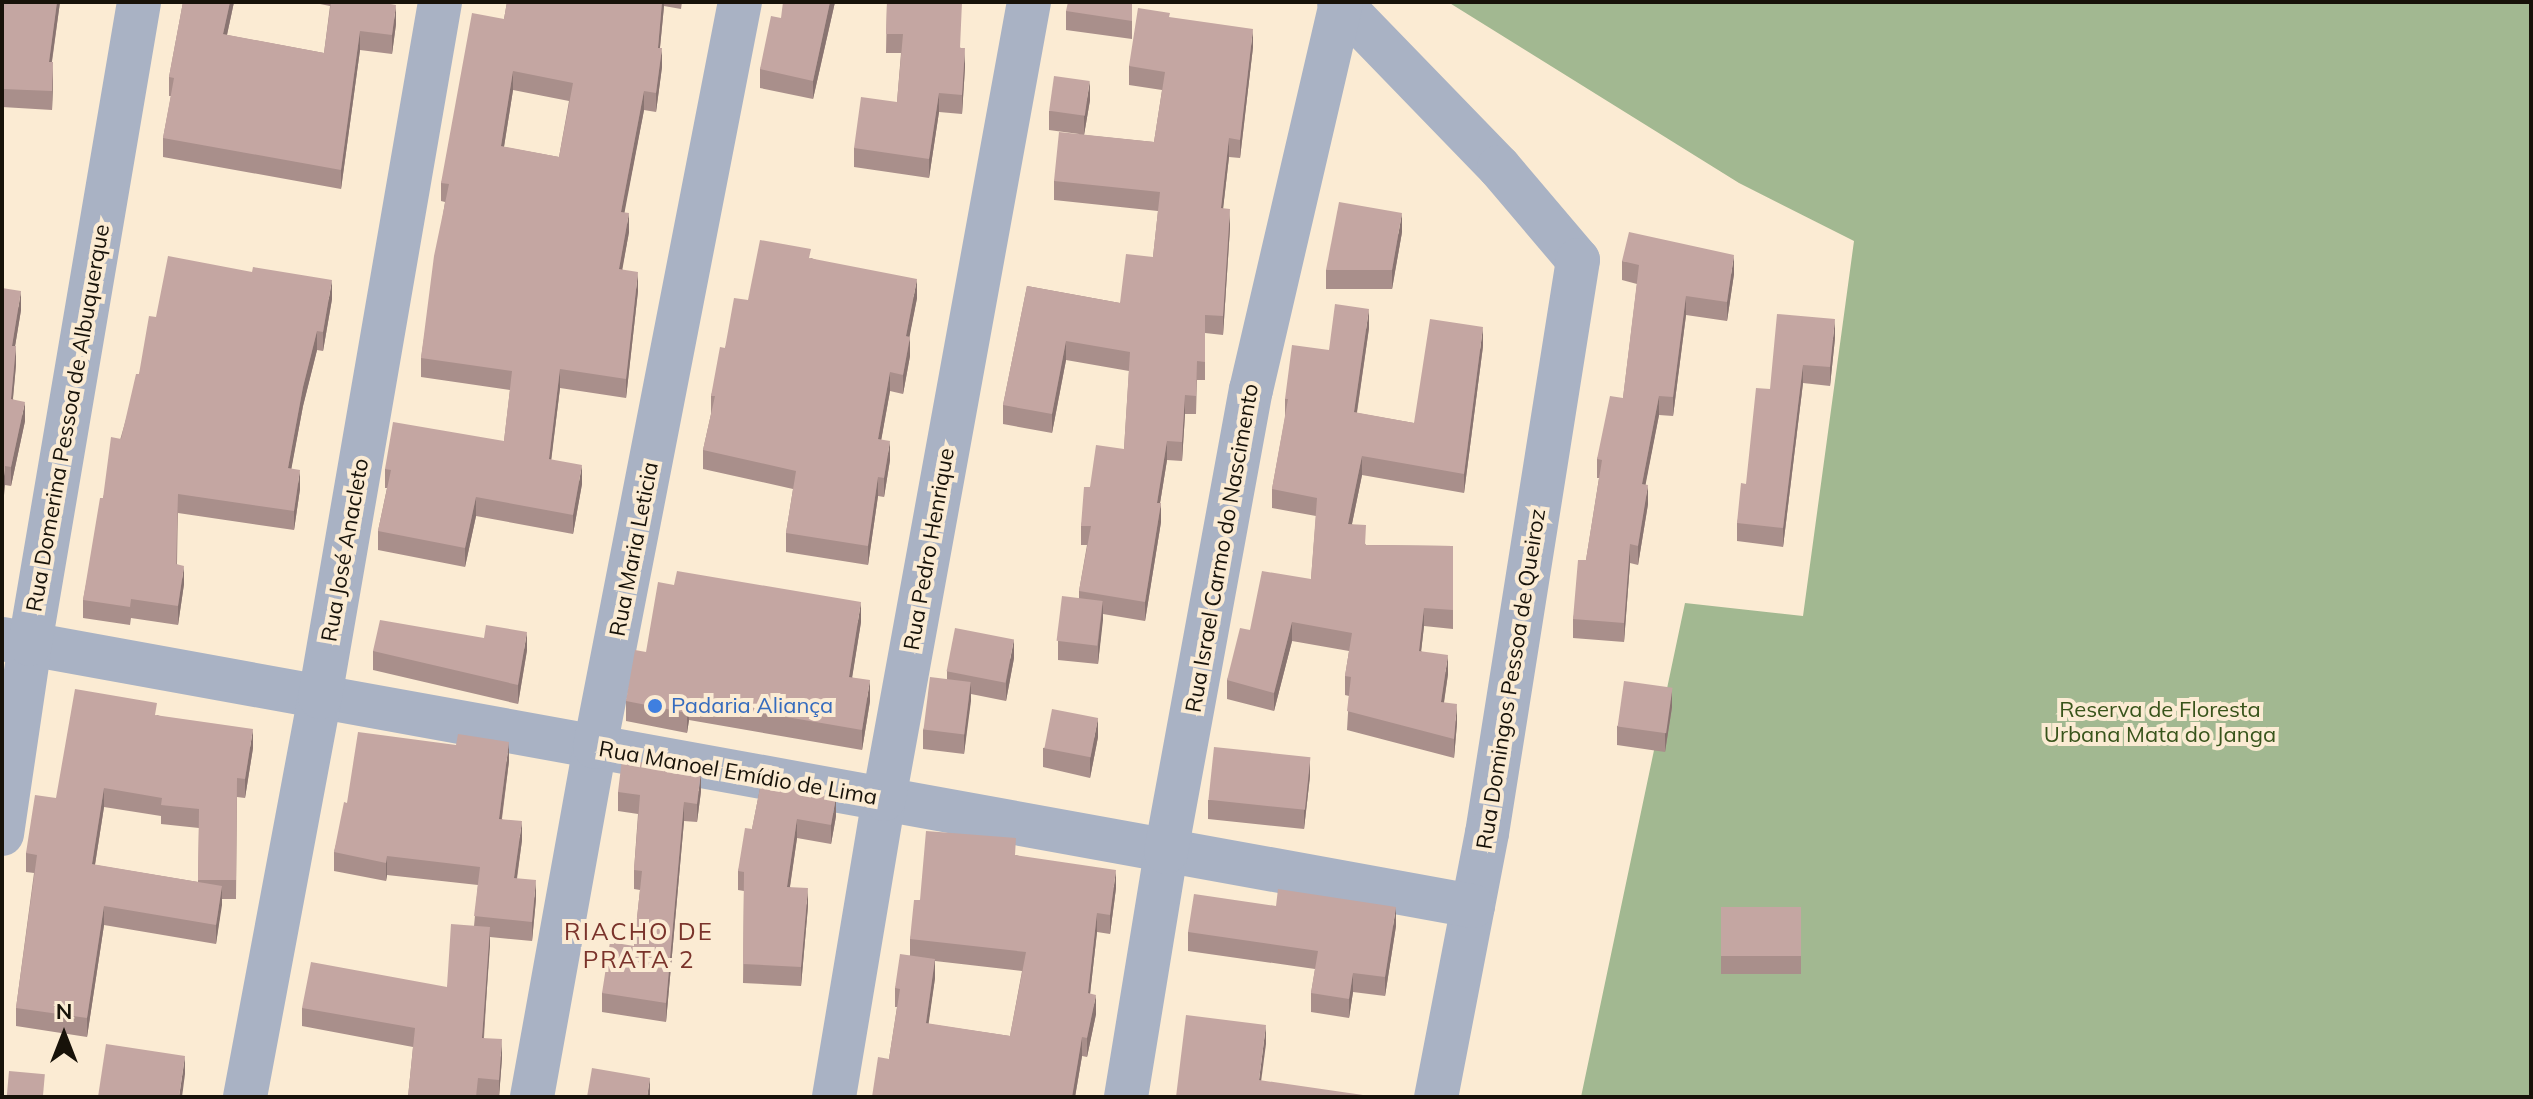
<!DOCTYPE html>
<meta charset="utf-8">
<style>
body{margin:0}
#map{position:relative;width:2533px;height:1099px;overflow:hidden;background:#fbebd3;font-family:Mulish,sans-serif}
div>[style]{position:absolute}
.forest>*{inset:0;background:#a2b891}
.minor>*{height:44px;margin:-22px;padding:0 22px;transform-origin:22px;border-radius:22px;background:#a9b2c4}
.wall>*{inset:0;background:#a98f8b;transform-origin:0 0}
.shaded-wall>*{inset:0;background:#897471}
.building>*{inset:0;background:#c4a6a2;transform-origin:0 0}
.dots>*{width:22px;height:22px;translate:-50% -50%;box-sizing:border-box;border:4px solid #fbebd3;border-radius:50%}
span{translate:-50% -50%;white-space:nowrap;text-align:center;line-height:1.15;-webkit-text-stroke:8px #fbebd3;paint-order:stroke}
.street-label{font-size:22px;color:#171209}
.shop-label{font-size:22px;color:#366cbe}
.left{translate:0 -50%;text-align:left}
.park-label{font-size:22px;color:#38541b}
.neighbourhood-label{font-size:24px;color:#7a332b;letter-spacing:2px}
.frame{position:absolute;inset:0;border:4px solid #171209;pointer-events:none}
.north{position:absolute;left:24px;top:995px;width:80px;height:80px;-webkit-text-stroke:6px #fbebd3;paint-order:stroke;rotate:0deg;font-size:22px;font-weight:700;line-height:32px;text-align:center;color:#171209}
.north::after{content:'';display:block;margin:auto;width:28px;height:36px;background:#171209;clip-path:polygon(50% 0,100% 100%,50% 72%,0 100%)}
</style>
<div id="map">
<div class="forest">
<div style="clip-path:polygon(1448px 2px,2531px 2px,2531px 1097px,1581px 1097px,1685px 603px,1803px 616px,1854px 241px,1739px 183px)"></div>
</div>
<div class="minor">
<div style="left:1339px;top:2px;width:230px;rotate:45.9deg"></div>
<div style="left:1499px;top:167px;width:122px;rotate:49.7deg"></div>
<div style="left:1578px;top:260px;width:580px;rotate:99.02deg"></div>
<div style="left:1487px;top:833px;width:269px;rotate:100.9deg"></div>
<div style="left:2px;top:639px;width:1495px;rotate:10.29deg"></div>
<div style="left:2px;top:834px;width:192px;rotate:-81.6deg"></div>
<div style="left:30px;top:644px;width:651px;rotate:-80.36deg"></div>
<div style="left:245px;top:1097px;width:407px;rotate:-79.4deg"></div>
<div style="left:320px;top:697px;width:705px;rotate:-80.2deg"></div>
<div style="left:532px;top:1097px;width:356px;rotate:-79.8deg"></div>
<div style="left:595px;top:747px;width:759px;rotate:-78.99deg"></div>
<div style="left:834px;top:1097px;width:302px;rotate:-80.5deg"></div>
<div style="left:884px;top:799px;width:810px;rotate:-79.69deg"></div>
<div style="left:1126px;top:1097px;width:248px;rotate:-80.7deg"></div>
<div style="left:1166px;top:852px;width:470px;rotate:-79.6deg"></div>
<div style="left:1251px;top:390px;width:396px;rotate:-76.9deg"></div>
</div>
<div class="wall">
<div style="clip-path:polygon(2px 2px,60px 2px,52px 62px,53px 81px,52px 110px,2px 107px)"></div>
<div style="clip-path:polygon(183px 2px,234px 2px,227px 35px,324px 53px,330px 6px,310px 2px,384px 2px,396px 24px,392px 54px,360px 50px,341px 189px,163px 157px,163px 138px,171px 96px,169px 96px,169px 77px)"></div>
<div style="clip-path:polygon(evenodd,507px 2px,682px 2px,681px 9px,664px 6px,660px 48px,662px 67px,656px 112px,644px 110px,624px 212px,629px 232px,622px 269px,638px 291px,626px 398px,560px 388px,551px 460px,582px 484px,573px 534px,476px 516px,465px 567px,378px 550px,378px 531px,387px 488px,385px 488px,385px 469px,504px 441px,510px 390px,421px 377px,421px 358px,445px 202px,441px 201px,441px 183px,504px 19px,507px 2px,513px 90px,569px 101px,559px 157px,504px 147px,513px 90px)"></div>
<div style="clip-path:polygon(835px 2px,813px 99px,760px 88px,760px 69px,781px 18px)"></div>
<div style="clip-path:polygon(887px 2px,961px 48px,965px 67px,962px 114px,939px 112px,929px 178px,854px 167px,854px 148px,897px 102px,901px 53px,886px 53px)"></div>
<div style="clip-path:polygon(1132px 2px,1132px 39px,1066px 30px,1066px 11px)"></div>
<div style="clip-path:polygon(1170px 18px,1253px 47px,1240px 158px,1229px 157px,1223px 208px,1230px 228px,1223px 335px,1205px 333px,1205px 380px,1197px 380px,1196px 414px,1185px 414px,1182px 461px,1167px 460px,1160px 503px,1161px 522px,1145px 621px,1103px 614px,1098px 664px,1058px 660px,1058px 641px,1079px 598px,1079px 591px,1087px 545px,1081px 545px,1081px 526px,1090px 487px,1124px 449px,1129px 371px,1066px 360px,1052px 433px,1003px 424px,1003px 405px,1027px 286px,1120px 303px,1153px 257px,1158px 211px,1054px 200px,1054px 181px,1079px 134px,1049px 130px,1049px 111px,1090px 100px,1084px 135px,1154px 142px,1162px 90px,1129px 85px,1129px 66px)"></div>
<div style="clip-path:polygon(1402px 232px,1392px 289px,1326px 289px,1326px 270px)"></div>
<div style="clip-path:polygon(811px 258px,917px 298px,909px 337px,910px 356px,903px 394px,890px 391px,881px 440px,890px 460px,884px 497px,878px 496px,868px 565px,786px 552px,786px 533px,793px 489px,703px 469px,703px 450px,711px 414px,711px 396px,725px 348px,748px 300px)"></div>
<div style="clip-path:polygon(1622px 261px,1734px 274px,1727px 321px,1686px 315px,1673px 416px,1659px 415px,1645px 485px,1648px 504px,1638px 565px,1630px 563px,1624px 642px,1573px 638px,1573px 619px,1586px 560px,1599px 478px,1597px 478px,1597px 459px,1623px 398px,1637px 284px,1622px 280px)"></div>
<div style="clip-path:polygon(2px 288px,21px 310px,15px 346px,16px 365px,13px 399px,25px 421px,11px 486px,5px 485px)"></div>
<div style="clip-path:polygon(332px 299px,323px 351px,317px 350px,303px 406px,291px 469px,300px 489px,294px 530px,178px 513px,177px 564px,184px 584px,178px 625px,131px 618px,130px 625px,83px 618px,83px 600px,103px 498px,156px 317px)"></div>
<div style="clip-path:polygon(1369px 328px,1357px 413px,1414px 423px,1483px 346px,1464px 493px,1362px 475px,1352px 524px,1366px 545px,1453px 546px,1453px 629px,1424px 626px,1421px 651px,1448px 674px,1444px 703px,1457px 723px,1454px 758px,1347px 730px,1349px 696px,1345px 695px,1345px 676px,1349px 651px,1292px 641px,1274px 711px,1227px 699px,1227px 680px,1250px 630px,1311px 579px,1316px 516px,1272px 508px,1272px 489px,1285px 418px,1285px 399px,1329px 350px)"></div>
<div style="clip-path:polygon(1835px 338px,1830px 386px,1803px 383px,1783px 547px,1737px 541px,1737px 523px,1770px 389px)"></div>
<div style="clip-path:polygon(861px 622px,852px 677px,870px 701px,862px 750px,689px 720px,687px 733px,626px 721px,626px 701px,646px 652px)"></div>
<div style="clip-path:polygon(527px 650px,518px 704px,373px 670px,373px 651px)"></div>
<div style="clip-path:polygon(1014px 658px,1006px 701px,971px 694px,964px 754px,923px 749px,923px 730px,947px 679px,947px 671px)"></div>
<div style="clip-path:polygon(1672px 707px,1665px 752px,1617px 745px,1617px 726px)"></div>
<div style="clip-path:polygon(evenodd,157px 715px,253px 748px,245px 798px,237px 797px,236px 899px,222px 899px,216px 944px,104px 925px,87px 1037px,16px 1026px,16px 1008px,34px 873px,26px 872px,26px 853px,56px 798px,157px 715px,104px 807px,161px 816px,161px 824px,199px 828px,198px 882px,95px 865px,104px 807px)"></div>
<div style="clip-path:polygon(1098px 737px,1090px 778px,1043px 767px,1043px 748px)"></div>
<div style="clip-path:polygon(509px 761px,502px 819px,522px 840px,517px 879px,536px 899px,532px 941px,490px 937px,484px 1038px,502px 1058px,499px 1097px,408px 1097px,413px 1047px,302px 1026px,302px 1008px,447px 987px,474px 926px,478px 885px,387px 875px,386px 881px,334px 871px,334px 852px,347px 803px)"></div>
<div style="clip-path:polygon(1310px 776px,1304px 829px,1208px 819px,1208px 800px)"></div>
<div style="clip-path:polygon(761px 783px,836px 816px,831px 844px,797px 838px,790px 887px,808px 906px,801px 986px,743px 983px,744px 891px,738px 890px,738px 871px,752px 829px)"></div>
<div style="clip-path:polygon(701px 791px,697px 822px,684px 821px,666px 1022px,602px 1012px,602px 993px,634px 946px,640px 890px,634px 889px,634px 870px,638px 814px,618px 811px,618px 792px)"></div>
<div style="clip-path:polygon(evenodd,1016px 855px,1116px 888px,1110px 934px,1097px 932px,1090px 994px,1096px 1014px,1087px 1057px,1082px 1056px,1075px 1097px,872px 1097px,889px 1059px,897px 1007px,895px 1007px,895px 988px,910px 955px,910px 939px,920px 900px,1016px 855px,935px 961px,1022px 971px,1010px 1036px,928px 1024px,935px 978px,935px 961px)"></div>
<div style="left:1721px;top:907px;width:80px;height:67px"></div>
<div style="clip-path:polygon(1396px 926px,1385px 996px,1353px 992px,1349px 1018px,1311px 1012px,1311px 993px,1315px 969px,1188px 951px,1188px 932px)"></div>
</div>
<div class="shaded-wall">
<div style="clip-path:polygon(57px 2px,60px 2px,49px 81px,49px 62px)"></div>
<div style="clip-path:polygon(230px 2px,234px 2px,223px 53px,223px 34px)"></div>
<div style="clip-path:polygon(662px 2px,664px 2px,664px 6px,658px 67px,658px 48px)"></div>
<div style="clip-path:polygon(830px 2px,835px 2px,813px 99px,813px 81px)"></div>
<div style="clip-path:polygon(396px 5px,396px 24px,392px 54px,392px 35px)"></div>
<div style="clip-path:polygon(1253px 29px,1253px 47px,1240px 158px,1240px 140px)"></div>
<div style="clip-path:polygon(360px 31px,360px 50px,341px 189px,341px 170px)"></div>
<div style="clip-path:polygon(662px 48px,662px 67px,656px 112px,656px 93px)"></div>
<div style="clip-path:polygon(965px 48px,965px 67px,962px 114px,962px 95px)"></div>
<div style="clip-path:polygon(53px 62px,53px 81px,52px 110px,52px 91px)"></div>
<div style="clip-path:polygon(513px 71px,513px 90px,501px 165px,501px 146px)"></div>
<div style="clip-path:polygon(1090px 81px,1090px 100px,1084px 135px,1084px 116px)"></div>
<div style="clip-path:polygon(644px 91px,644px 110px,621px 231px,621px 212px)"></div>
<div style="clip-path:polygon(939px 93px,939px 112px,929px 178px,929px 159px)"></div>
<div style="clip-path:polygon(1229px 138px,1229px 157px,1221px 227px,1221px 208px)"></div>
<div style="clip-path:polygon(1230px 209px,1230px 228px,1223px 335px,1223px 316px)"></div>
<div style="clip-path:polygon(629px 213px,629px 232px,619px 288px,619px 269px)"></div>
<div style="clip-path:polygon(1402px 213px,1402px 232px,1392px 289px,1392px 270px)"></div>
<div style="clip-path:polygon(1734px 255px,1734px 274px,1727px 321px,1727px 302px)"></div>
<div style="clip-path:polygon(638px 272px,638px 291px,626px 398px,626px 379px)"></div>
<div style="clip-path:polygon(917px 279px,917px 298px,906px 355px,906px 336px)"></div>
<div style="clip-path:polygon(332px 280px,332px 299px,323px 351px,323px 332px)"></div>
<div style="clip-path:polygon(21px 291px,21px 310px,12px 365px,12px 346px)"></div>
<div style="clip-path:polygon(1686px 296px,1686px 315px,1673px 416px,1673px 397px)"></div>
<div style="clip-path:polygon(1369px 309px,1369px 328px,1354px 431px,1354px 412px)"></div>
<div style="clip-path:polygon(1835px 319px,1835px 338px,1830px 386px,1830px 367px)"></div>
<div style="clip-path:polygon(1483px 327px,1483px 346px,1464px 493px,1464px 474px)"></div>
<div style="clip-path:polygon(317px 331px,317px 350px,303px 406px,288px 487px,288px 468px,303px 387px)"></div>
<div style="clip-path:polygon(910px 337px,910px 356px,903px 394px,903px 375px)"></div>
<div style="clip-path:polygon(1066px 341px,1066px 360px,1052px 433px,1052px 414px)"></div>
<div style="clip-path:polygon(16px 346px,16px 365px,11px 418px,11px 399px)"></div>
<div style="clip-path:polygon(1803px 365px,1803px 383px,1783px 547px,1783px 528px)"></div>
<div style="clip-path:polygon(560px 369px,560px 388px,549px 478px,549px 459px)"></div>
<div style="clip-path:polygon(890px 372px,890px 391px,878px 458px,878px 439px)"></div>
<div style="clip-path:polygon(1185px 395px,1185px 414px,1182px 461px,1182px 442px)"></div>
<div style="clip-path:polygon(1659px 396px,1659px 415px,1642px 503px,1642px 484px)"></div>
<div style="clip-path:polygon(25px 402px,25px 421px,11px 486px,11px 467px)"></div>
<div style="clip-path:polygon(890px 441px,890px 460px,884px 497px,884px 478px)"></div>
<div style="clip-path:polygon(1167px 441px,1167px 460px,1157px 522px,1157px 503px)"></div>
<div style="clip-path:polygon(1362px 456px,1362px 475px,1348px 543px,1348px 524px)"></div>
<div style="clip-path:polygon(582px 465px,582px 484px,573px 534px,573px 515px)"></div>
<div style="clip-path:polygon(5px 466px,5px 485px,2px 515px,2px 496px)"></div>
<div style="clip-path:polygon(300px 470px,300px 489px,294px 530px,294px 511px)"></div>
<div style="clip-path:polygon(878px 477px,878px 496px,868px 565px,868px 546px)"></div>
<div style="clip-path:polygon(1648px 485px,1648px 504px,1638px 565px,1638px 546px)"></div>
<div style="clip-path:polygon(476px 497px,476px 516px,465px 567px,465px 548px)"></div>
<div style="clip-path:polygon(1161px 503px,1161px 522px,1145px 621px,1145px 602px)"></div>
<div style="clip-path:polygon(1630px 544px,1630px 563px,1624px 642px,1624px 623px)"></div>
<div style="clip-path:polygon(184px 566px,184px 584px,178px 625px,178px 606px)"></div>
<div style="clip-path:polygon(1103px 601px,1103px 620px,1098px 664px,1098px 645px)"></div>
<div style="clip-path:polygon(861px 602px,861px 622px,849px 697px,849px 677px)"></div>
<div style="clip-path:polygon(1424px 608px,1424px 626px,1419px 670px,1419px 651px)"></div>
<div style="clip-path:polygon(1292px 622px,1292px 641px,1274px 711px,1274px 693px)"></div>
<div style="clip-path:polygon(527px 632px,527px 650px,518px 704px,518px 685px)"></div>
<div style="clip-path:polygon(1014px 639px,1014px 658px,1006px 701px,1006px 682px)"></div>
<div style="clip-path:polygon(1448px 655px,1448px 674px,1441px 721px,1441px 702px)"></div>
<div style="clip-path:polygon(870px 680px,870px 701px,862px 750px,862px 730px)"></div>
<div style="clip-path:polygon(971px 682px,971px 701px,964px 754px,964px 735px)"></div>
<div style="clip-path:polygon(1672px 688px,1672px 707px,1665px 752px,1665px 733px)"></div>
<div style="clip-path:polygon(689px 700px,689px 720px,687px 733px,687px 713px)"></div>
<div style="clip-path:polygon(1457px 704px,1457px 723px,1454px 758px,1454px 739px)"></div>
<div style="clip-path:polygon(1098px 718px,1098px 737px,1090px 778px,1090px 759px)"></div>
<div style="clip-path:polygon(253px 729px,253px 748px,245px 798px,245px 779px)"></div>
<div style="clip-path:polygon(509px 742px,509px 761px,499px 838px,499px 819px)"></div>
<div style="clip-path:polygon(1310px 757px,1310px 776px,1304px 829px,1304px 810px)"></div>
<div style="clip-path:polygon(701px 772px,701px 791px,697px 822px,697px 804px)"></div>
<div style="clip-path:polygon(104px 788px,104px 807px,92px 883px,92px 864px)"></div>
<div style="clip-path:polygon(836px 797px,836px 816px,831px 844px,831px 825px)"></div>
<div style="clip-path:polygon(684px 802px,684px 821px,666px 1022px,666px 1003px)"></div>
<div style="clip-path:polygon(797px 819px,797px 838px,787px 906px,787px 887px)"></div>
<div style="clip-path:polygon(522px 821px,522px 840px,514px 897px,514px 878px)"></div>
<div style="clip-path:polygon(387px 856px,387px 875px,386px 881px,386px 863px)"></div>
<div style="clip-path:polygon(1116px 870px,1116px 888px,1110px 934px,1110px 915px)"></div>
<div style="clip-path:polygon(536px 880px,536px 899px,532px 941px,532px 922px)"></div>
<div style="clip-path:polygon(222px 886px,222px 905px,216px 944px,216px 925px)"></div>
<div style="clip-path:polygon(808px 888px,808px 906px,801px 986px,801px 967px)"></div>
<div style="clip-path:polygon(104px 906px,104px 925px,87px 1037px,87px 1018px)"></div>
<div style="clip-path:polygon(1396px 907px,1396px 926px,1385px 996px,1385px 977px)"></div>
<div style="clip-path:polygon(1097px 913px,1097px 932px,1088px 1012px,1088px 993px)"></div>
<div style="clip-path:polygon(490px 927px,490px 946px,482px 1057px,482px 1038px)"></div>
<div style="clip-path:polygon(935px 959px,935px 978px,926px 1042px,926px 1023px)"></div>
<div style="clip-path:polygon(1353px 973px,1353px 992px,1349px 1018px,1349px 999px)"></div>
<div style="clip-path:polygon(1096px 995px,1096px 1014px,1087px 1057px,1087px 1038px)"></div>
<div style="clip-path:polygon(1266px 1025px,1266px 1044px,1259px 1097px,1259px 1080px)"></div>
<div style="clip-path:polygon(1082px 1037px,1082px 1056px,1075px 1097px,1072px 1097px)"></div>
<div style="clip-path:polygon(502px 1039px,502px 1058px,499px 1097px,499px 1080px)"></div>
<div style="clip-path:polygon(185px 1056px,185px 1074px,182px 1097px,179px 1097px)"></div>
<div style="clip-path:polygon(650px 1078px,650px 1097px,647px 1097px)"></div>
</div>
<div class="building">
<div style="clip-path:polygon(2px 2px,57px 2px,49px 62px,53px 62px,52px 91px,2px 89px)"></div>
<div style="clip-path:polygon(183px 2px,230px 2px,223px 34px,324px 53px,331px 2px,379px 2px,396px 5px,392px 35px,360px 31px,341px 170px,163px 138px,174px 78px,169px 77px)"></div>
<div style="clip-path:polygon(evenodd,507px 2px,662px 2px,658px 48px,662px 48px,656px 93px,644px 91px,621px 212px,629px 213px,619px 269px,638px 272px,626px 379px,560px 369px,549px 459px,582px 465px,573px 515px,476px 497px,465px 548px,378px 531px,391px 470px,385px 469px,393px 422px,504px 441px,512px 371px,421px 358px,434px 256px,449px 184px,441px 183px,472px 13px,504px 19px,507px 2px,513px 71px,573px 83px,559px 157px,501px 146px,513px 71px)"></div>
<div style="clip-path:polygon(783px 2px,830px 2px,813px 81px,760px 69px,771px 16px,781px 18px)"></div>
<div style="clip-path:polygon(887px 2px,962px 2px,960px 48px,965px 48px,962px 95px,939px 93px,929px 159px,854px 148px,861px 97px,897px 102px,903px 34px,886px 34px)"></div>
<div style="clip-path:polygon(1068px 2px,1132px 2px,1132px 21px,1066px 11px)"></div>
<div style="clip-path:polygon(1138px 8px,1170px 13px,1169px 17px,1253px 29px,1240px 140px,1229px 138px,1221px 208px,1230px 209px,1223px 316px,1205px 315px,1205px 362px,1197px 361px,1196px 396px,1185px 395px,1182px 442px,1167px 441px,1157px 503px,1161px 503px,1145px 602px,1079px 591px,1091px 526px,1081px 526px,1084px 487px,1090px 487px,1096px 445px,1124px 449px,1130px 352px,1066px 341px,1052px 414px,1003px 405px,1027px 286px,1120px 303px,1126px 254px,1153px 257px,1160px 192px,1054px 181px,1059px 132px,1154px 142px,1165px 72px,1129px 66px)"></div>
<div style="left:1054px;top:76px;width:36px;height:35px;rotate:8deg"></div>
<div style="clip-path:polygon(1339px 202px,1402px 213px,1392px 270px,1326px 270px)"></div>
<div style="clip-path:polygon(1629px 232px,1734px 255px,1727px 302px,1686px 296px,1673px 397px,1659px 396px,1642px 484px,1648px 485px,1638px 546px,1630px 544px,1624px 623px,1573px 619px,1578px 560px,1586px 560px,1602px 460px,1597px 459px,1610px 396px,1623px 398px,1639px 265px,1622px 261px)"></div>
<div style="clip-path:polygon(760px 240px,811px 249px,809px 258px,917px 279px,906px 336px,910px 337px,903px 375px,890px 372px,878px 439px,890px 441px,884px 478px,878px 477px,868px 546px,786px 533px,796px 471px,703px 450px,715px 396px,711px 396px,720px 347px,725px 348px,734px 298px,748px 300px)"></div>
<div style="clip-path:polygon(168px 256px,252px 272px,253px 267px,332px 280px,323px 332px,317px 331px,303px 387px,288px 468px,300px 470px,294px 511px,178px 494px,176px 564px,184px 566px,178px 606px,131px 599px,130px 607px,83px 600px,100px 498px,103px 498px,111px 437px,121px 439px,136px 374px,139px 374px,149px 316px,156px 317px)"></div>
<div style="clip-path:polygon(2px 288px,21px 291px,12px 346px,16px 346px,11px 399px,25px 402px,11px 467px,5px 466px,2px 496px)"></div>
<div style="clip-path:polygon(1335px 304px,1369px 309px,1354px 412px,1414px 423px,1430px 319px,1483px 327px,1464px 474px,1362px 456px,1348px 524px,1366px 525px,1365px 545px,1453px 546px,1453px 610px,1424px 608px,1419px 651px,1448px 655px,1441px 702px,1457px 704px,1454px 739px,1347px 711px,1351px 677px,1345px 676px,1352px 633px,1292px 622px,1274px 693px,1227px 680px,1240px 628px,1250px 630px,1262px 571px,1311px 579px,1317px 498px,1272px 489px,1288px 399px,1285px 399px,1292px 345px,1329px 350px)"></div>
<div style="clip-path:polygon(1777px 314px,1835px 319px,1830px 367px,1803px 365px,1783px 528px,1737px 523px,1741px 483px,1746px 484px,1756px 388px,1770px 389px)"></div>
<div style="clip-path:polygon(677px 571px,861px 602px,849px 677px,870px 680px,862px 730px,689px 700px,687px 713px,626px 701px,635px 650px,646px 652px,658px 582px,674px 585px)"></div>
<div style="left:1062px;top:596px;width:41px;height:45px;rotate:7deg"></div>
<div style="clip-path:polygon(380px 620px,484px 638px,486px 625px,527px 632px,518px 685px,373px 651px)"></div>
<div style="left:955px;top:628px;width:60px;height:44px;rotate:11deg"></div>
<div style="left:930px;top:677px;width:41px;height:53px;rotate:7deg"></div>
<div style="left:1624px;top:681px;width:49px;height:46px;rotate:8deg"></div>
<div style="clip-path:polygon(75px 689px,157px 703px,155px 715px,253px 729px,245px 779px,237px 778px,236px 880px,198px 880px,199px 809px,161px 805px,162px 798px,104px 788px,92px 864px,222px 886px,216px 925px,104px 906px,87px 1018px,16px 1008px,37px 855px,26px 853px,35px 795px,56px 798px)"></div>
<div style="left:1052px;top:709px;width:47px;height:40px;rotate:11deg"></div>
<div style="clip-path:polygon(358px 732px,456px 745px,458px 734px,509px 742px,499px 819px,522px 821px,514px 878px,536px 880px,532px 922px,474px 916px,480px 867px,387px 856px,386px 863px,334px 852px,344px 802px,347px 803px)"></div>
<div style="left:1214px;top:747px;width:97px;height:53px;rotate:6deg"></div>
<div style="clip-path:polygon(622px 759px,701px 772px,697px 804px,684px 802px,666px 1003px,602px 993px,610px 942px,634px 946px,642px 871px,634px 870px,640px 795px,618px 792px)"></div>
<div style="clip-path:polygon(761px 783px,836px 797px,831px 825px,797px 819px,787px 887px,808px 888px,801px 967px,743px 964px,744px 872px,738px 871px,745px 828px,752px 829px)"></div>
<div style="clip-path:polygon(926px 831px,1016px 838px,1015px 855px,1116px 870px,1110px 915px,1097px 913px,1088px 993px,1096px 995px,1087px 1038px,1082px 1037px,1072px 1097px,872px 1097px,878px 1057px,889px 1059px,900px 989px,895px 988px,900px 954px,935px 959px,926px 1023px,1010px 1036px,1026px 952px,910px 939px,914px 900px,920px 900px)"></div>
<div style="clip-path:polygon(1278px 889px,1396px 907px,1385px 977px,1353px 973px,1349px 999px,1311px 993px,1318px 951px,1188px 932px,1194px 894px,1276px 906px)"></div>
<div style="left:1721px;top:907px;width:80px;height:49px"></div>
<div style="clip-path:polygon(451px 924px,490px 927px,482px 1038px,502px 1039px,499px 1080px,478px 1078px,476px 1097px,408px 1097px,415px 1028px,302px 1008px,311px 962px,447px 987px)"></div>
<div style="clip-path:polygon(1186px 1015px,1266px 1025px,1259px 1080px,1363px 1095px,1362px 1097px,1176px 1097px)"></div>
<div style="clip-path:polygon(106px 1044px,185px 1056px,179px 1097px,98px 1097px)"></div>
<div style="clip-path:polygon(592px 1068px,650px 1078px,647px 1097px,587px 1097px)"></div>
<div style="left:9px;top:1071px;width:36px;height:26px;rotate:5deg"></div>
</div>
<div class="dots">
<div style="left:655px;top:706px;background:#3f7fe0"></div>
</div>
<div class="street-label">
<span style="left:68px;top:418px;rotate:-80deg">Rua Domerina Pessoa de Albuquerque</span>
<span style="left:1222px;top:548px;rotate:-80deg">Rua Israel Carmo do Nascimento</span>
<span style="left:634px;top:549px;rotate:-79deg">Rua Maria Leticia</span>
<span style="left:929px;top:549px;rotate:-80deg">Rua Pedro Henrique</span>
<span style="left:345px;top:550px;rotate:-80deg">Rua José Anacleto</span>
<span style="left:1511px;top:679px;rotate:-81deg">Rua Domingos Pessoa de Queiroz</span>
<span style="left:738px;top:773px;rotate:10deg">Rua Manoel Emídio de Lima</span>
</div>
<div class="shop-label">
<span class="left" style="left:671px;top:706px">Padaria Aliança</span>
</div>
<div class="park-label">
<span style="left:2160px;top:722px">Reserva de Floresta<br>Urbana Mata do Janga</span>
</div>
<div class="neighbourhood-label">
<span style="left:639px;top:946px">RIACHO DE<br>PRATA 2</span>
</div>
<div class="frame"></div>
<div class="north">N</div>
</div>
